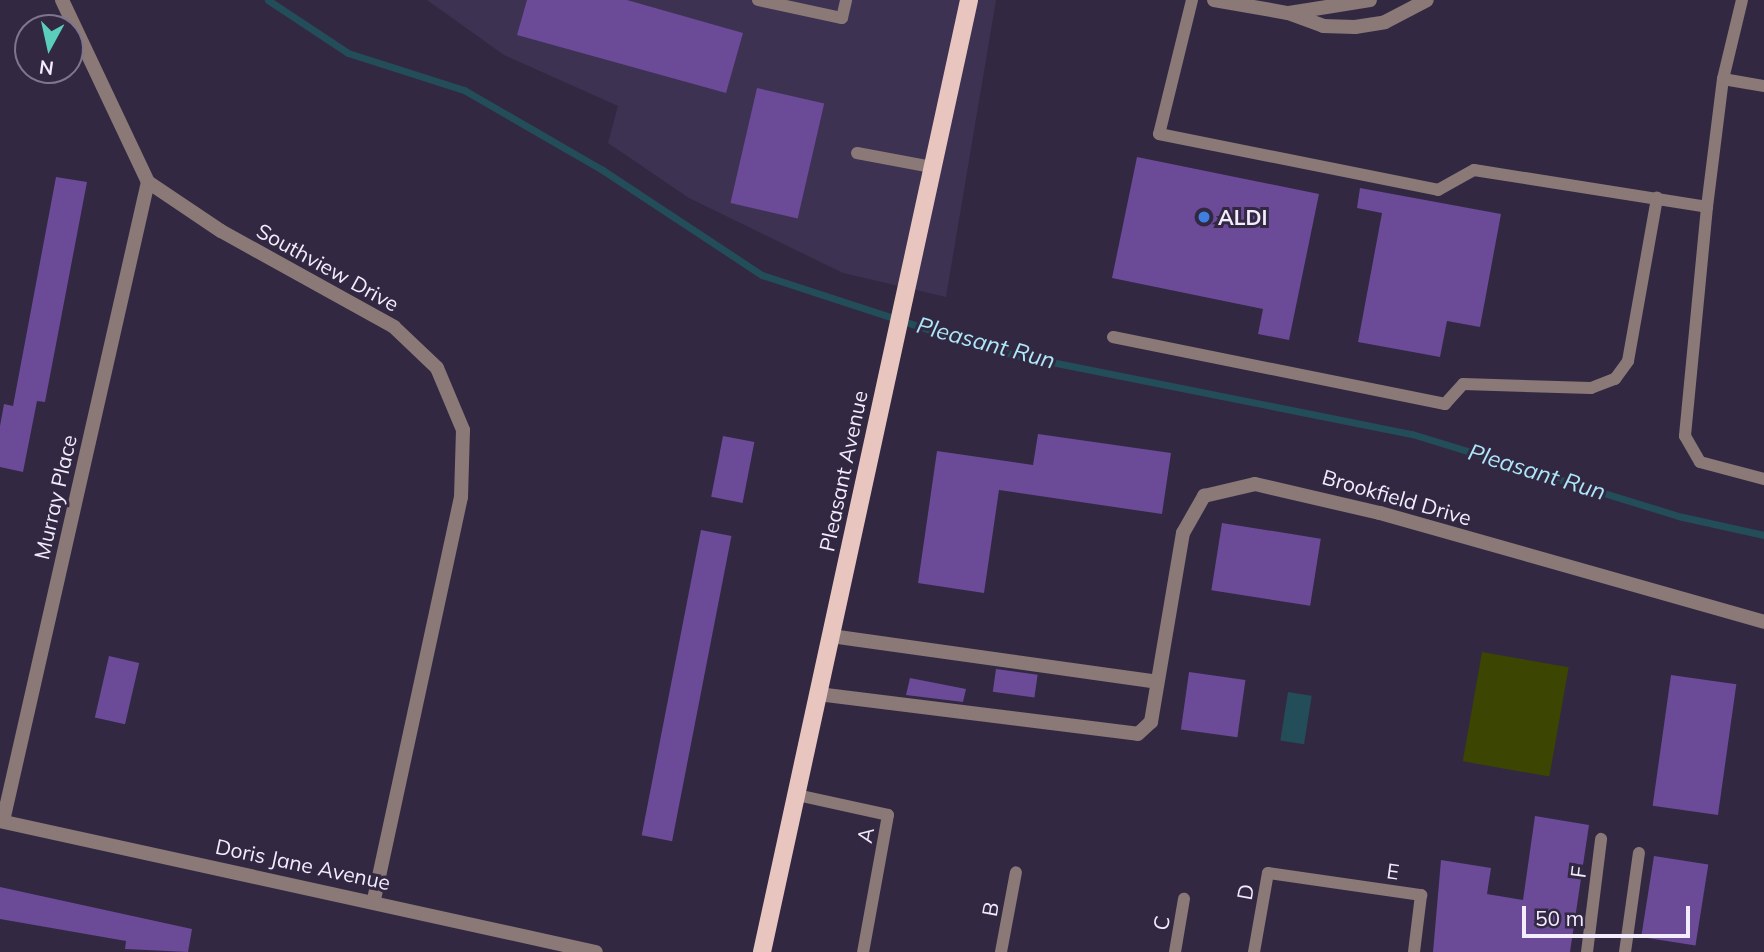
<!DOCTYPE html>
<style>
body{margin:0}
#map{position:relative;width:1764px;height:952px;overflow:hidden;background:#322842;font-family:Mulish,sans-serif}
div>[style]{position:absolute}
.built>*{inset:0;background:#3e3252}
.green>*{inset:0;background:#3c4502;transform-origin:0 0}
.water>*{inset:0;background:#234d58;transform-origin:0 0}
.stream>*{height:7px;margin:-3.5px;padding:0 3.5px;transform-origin:3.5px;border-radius:3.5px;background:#234d58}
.building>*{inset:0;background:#6b4a98;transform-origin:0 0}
.service>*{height:12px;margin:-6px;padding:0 6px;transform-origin:6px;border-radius:6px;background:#8a7977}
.minor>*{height:14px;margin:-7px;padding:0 7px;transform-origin:7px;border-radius:7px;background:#8a7977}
.primary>*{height:18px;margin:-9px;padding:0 9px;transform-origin:9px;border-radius:9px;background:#e8c5bf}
.dots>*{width:19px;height:19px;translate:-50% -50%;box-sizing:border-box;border:4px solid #322842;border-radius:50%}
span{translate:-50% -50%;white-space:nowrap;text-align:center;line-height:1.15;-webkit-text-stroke:6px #322842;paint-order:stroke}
.poi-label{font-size:21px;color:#f2ecfd;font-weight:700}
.left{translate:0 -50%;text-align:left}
.street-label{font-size:21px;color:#f2ecfd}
.water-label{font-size:23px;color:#aee7f8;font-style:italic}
.north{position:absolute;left:14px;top:14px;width:70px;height:70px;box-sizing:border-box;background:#322842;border:2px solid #7f768d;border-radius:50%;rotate:188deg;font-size:19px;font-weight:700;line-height:28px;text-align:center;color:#f2ecfd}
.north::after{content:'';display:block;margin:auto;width:24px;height:32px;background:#5bcebb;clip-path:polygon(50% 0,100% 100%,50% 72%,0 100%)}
.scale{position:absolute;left:1522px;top:906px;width:168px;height:32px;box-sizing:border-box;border:4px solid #f2ecfd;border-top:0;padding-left:9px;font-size:21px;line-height:24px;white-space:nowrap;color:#f2ecfd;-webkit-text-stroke:5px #322842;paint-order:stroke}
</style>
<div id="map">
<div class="built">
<div style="clip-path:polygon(427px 0,996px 0,946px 297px,843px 273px,689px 198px,608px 143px,618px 106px,504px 55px)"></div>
</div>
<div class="green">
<div style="left:1482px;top:652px;width:88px;height:111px;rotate:10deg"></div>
</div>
<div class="water">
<div style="left:1288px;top:692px;width:24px;height:49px;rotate:9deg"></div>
</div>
<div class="stream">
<div style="left:268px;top:0;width:96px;rotate:33.5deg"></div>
<div style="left:348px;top:53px;width:122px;rotate:17.7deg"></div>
<div style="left:464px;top:90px;width:158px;rotate:30deg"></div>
<div style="left:601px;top:169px;width:193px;rotate:33.4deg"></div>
<div style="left:762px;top:275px;width:241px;rotate:18.1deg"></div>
<div style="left:991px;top:350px;width:429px;rotate:11.3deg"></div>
<div style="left:1412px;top:434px;width:278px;rotate:17.1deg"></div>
<div style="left:1678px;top:516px;width:88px;rotate:12.5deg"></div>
</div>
<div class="building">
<div style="clip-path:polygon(527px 0,627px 0,743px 33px,726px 93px,517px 35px)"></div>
<div style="left:757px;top:88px;width:69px;height:118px;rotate:13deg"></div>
<div style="clip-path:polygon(1137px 157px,1319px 194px,1289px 340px,1258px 334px,1263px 309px,1112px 278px)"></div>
<div style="clip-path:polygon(56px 177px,87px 182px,45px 402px,37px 401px,23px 472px,0 467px,0 426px,4px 404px,13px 406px)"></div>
<div style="clip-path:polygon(1360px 188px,1501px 214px,1480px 327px,1447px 321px,1440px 357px,1358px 342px,1382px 213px,1357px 208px)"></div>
<div style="clip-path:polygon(1038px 434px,1171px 453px,1162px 514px,999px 490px,984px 593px,918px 583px,937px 451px,1033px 465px)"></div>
<div style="left:723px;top:436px;width:32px;height:62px;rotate:11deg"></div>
<div style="left:1222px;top:523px;width:100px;height:68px;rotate:9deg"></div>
<div style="left:701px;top:530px;width:31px;height:311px;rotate:11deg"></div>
<div style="left:109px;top:656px;width:31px;height:63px;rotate:13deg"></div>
<div style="left:996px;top:669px;width:42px;height:23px;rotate:8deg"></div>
<div style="left:1189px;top:672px;width:57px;height:58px;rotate:8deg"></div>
<div style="left:1671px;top:675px;width:66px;height:132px;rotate:8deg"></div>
<div style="clip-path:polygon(910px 678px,966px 689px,963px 702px,906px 695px)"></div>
<div style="clip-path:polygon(1535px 816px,1589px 825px,1570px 952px,1433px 952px,1441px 860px,1491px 868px,1487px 894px,1523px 900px)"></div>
<div style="left:1654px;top:856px;width:55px;height:82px;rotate:9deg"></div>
<div style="clip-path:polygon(0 887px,192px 929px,188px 952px,125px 949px,126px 941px,0 919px)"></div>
</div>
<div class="service">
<div style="left:758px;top:0;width:86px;rotate:12.1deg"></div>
<div style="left:842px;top:18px;width:18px;rotate:-77deg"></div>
<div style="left:1192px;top:0;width:138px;rotate:103.8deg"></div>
<div style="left:1159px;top:134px;width:285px;rotate:11.3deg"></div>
<div style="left:1438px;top:190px;width:41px;rotate:-29.1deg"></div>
<div style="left:1474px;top:170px;width:236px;rotate:9deg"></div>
<div style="left:1707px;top:207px;width:129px;rotate:-82.9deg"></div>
<div style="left:1723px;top:79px;width:81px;rotate:-76.5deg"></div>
<div style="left:1723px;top:79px;width:42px;rotate:9.7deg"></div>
<div style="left:857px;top:153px;width:76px;rotate:10.6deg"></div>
<div style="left:1707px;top:207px;width:230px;rotate:95.5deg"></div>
<div style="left:1685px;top:436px;width:30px;rotate:60deg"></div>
<div style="left:1700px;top:462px;width:66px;rotate:14.9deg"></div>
<div style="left:1113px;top:337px;width:339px;rotate:11.4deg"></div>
<div style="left:1445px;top:404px;width:27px;rotate:-48deg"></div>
<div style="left:1463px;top:384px;width:128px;rotate:1.8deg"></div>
<div style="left:1591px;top:388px;width:26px;rotate:-21deg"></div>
<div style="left:1615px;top:379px;width:22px;rotate:-54deg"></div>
<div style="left:1628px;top:361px;width:166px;rotate:-79.9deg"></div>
<div style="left:797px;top:795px;width:93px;rotate:12.4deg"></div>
<div style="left:888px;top:815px;width:139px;rotate:100.3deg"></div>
<div style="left:1001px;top:952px;width:81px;rotate:-79.4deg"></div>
<div style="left:1175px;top:952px;width:54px;rotate:-80.4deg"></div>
<div style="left:1254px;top:952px;width:80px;rotate:-80deg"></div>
<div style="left:1268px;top:873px;width:155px;rotate:8.2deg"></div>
<div style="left:1421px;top:895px;width:57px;rotate:97deg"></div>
<div style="left:1587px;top:952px;width:114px;rotate:-82.9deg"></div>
<div style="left:1625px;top:952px;width:100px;rotate:-82deg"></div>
</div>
<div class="minor">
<div style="left:62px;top:0;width:201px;rotate:64.7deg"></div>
<div style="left:148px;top:182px;width:88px;rotate:33.9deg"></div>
<div style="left:221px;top:231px;width:198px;rotate:29deg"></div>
<div style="left:394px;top:327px;width:59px;rotate:43.6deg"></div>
<div style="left:437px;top:368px;width:67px;rotate:67.2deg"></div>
<div style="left:463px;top:430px;width:67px;rotate:91.7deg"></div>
<div style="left:461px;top:497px;width:413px;rotate:102.2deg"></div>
<div style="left:1214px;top:0;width:75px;rotate:10deg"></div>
<div style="left:1288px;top:13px;width:37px;rotate:20deg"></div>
<div style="left:1323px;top:26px;width:32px;rotate:2deg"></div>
<div style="left:1355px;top:27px;width:30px;rotate:-9deg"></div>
<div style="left:1385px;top:22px;width:47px;rotate:-27.6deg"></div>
<div style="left:1289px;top:13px;width:82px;rotate:-9.1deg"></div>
<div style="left:831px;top:636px;width:329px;rotate:8deg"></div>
<div style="left:818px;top:694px;width:322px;rotate:7.1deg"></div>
<div style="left:1138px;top:734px;width:18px;rotate:-43deg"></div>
<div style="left:1151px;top:722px;width:192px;rotate:-80.4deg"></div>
<div style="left:1183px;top:533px;width:43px;rotate:-60.4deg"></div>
<div style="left:1204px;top:496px;width:52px;rotate:-13.2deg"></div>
<div style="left:1255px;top:484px;width:128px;rotate:13.1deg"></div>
<div style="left:1380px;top:513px;width:399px;rotate:15.8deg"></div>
<div style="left:0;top:821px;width:610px;rotate:12.4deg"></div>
<div style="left:3px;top:821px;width:655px;rotate:-77.22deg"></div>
</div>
<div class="primary">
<div style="left:762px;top:952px;width:974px;rotate:-77.73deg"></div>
</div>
<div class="dots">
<div style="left:1204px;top:217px;background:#3f7fe0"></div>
</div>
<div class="poi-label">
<span class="left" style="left:1218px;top:217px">ALDI</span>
</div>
<div class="street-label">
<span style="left:328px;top:267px;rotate:29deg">Southview Drive</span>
<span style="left:843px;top:471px;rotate:-78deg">Pleasant Avenue</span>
<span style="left:55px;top:497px;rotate:-77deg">Murray Place</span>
<span style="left:1397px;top:497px;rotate:16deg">Brookfield Drive</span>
<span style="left:865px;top:835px;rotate:-80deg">A</span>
<span style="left:303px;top:864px;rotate:12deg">Doris Jane Avenue</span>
<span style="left:1393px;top:871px;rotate:8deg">E</span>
<span style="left:1578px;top:872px;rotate:-83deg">F</span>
<span style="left:1245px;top:892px;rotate:-80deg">D</span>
<span style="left:990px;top:909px;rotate:-80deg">B</span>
<span style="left:1161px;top:923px;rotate:-81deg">C</span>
</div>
<div class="water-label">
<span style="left:986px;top:343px;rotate:15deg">Pleasant Run</span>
<span style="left:1537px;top:472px;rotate:17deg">Pleasant Run</span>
</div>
<div class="north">N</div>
<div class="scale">50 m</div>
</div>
